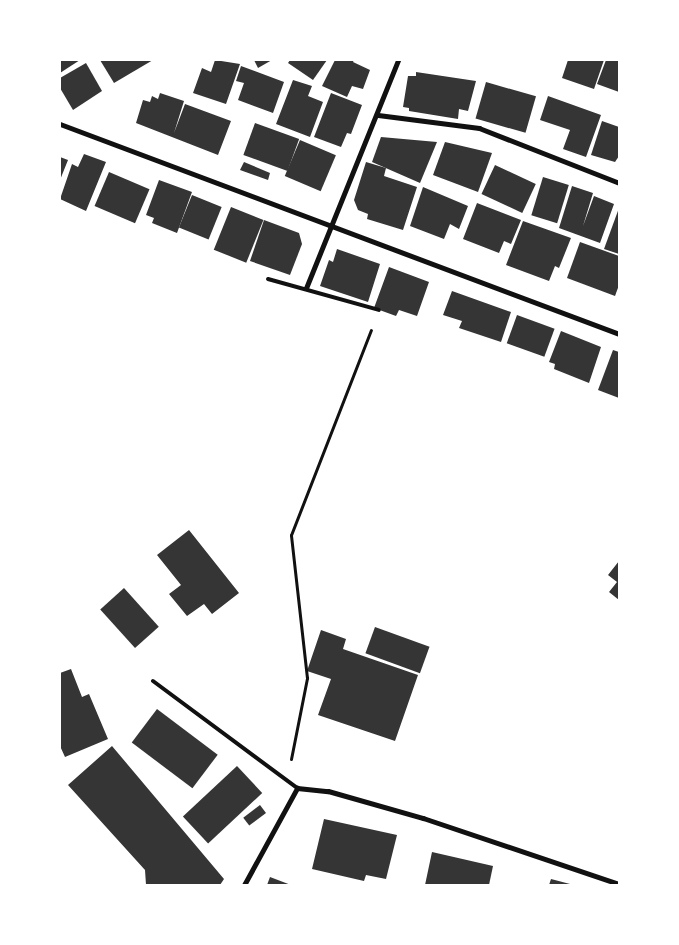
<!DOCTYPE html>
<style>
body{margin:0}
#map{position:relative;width:679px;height:945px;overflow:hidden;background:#fff;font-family:Overpass,sans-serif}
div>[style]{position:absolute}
.building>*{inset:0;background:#353535;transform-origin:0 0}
.path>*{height:3px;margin:-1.5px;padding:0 1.5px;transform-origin:1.5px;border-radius:1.5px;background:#111}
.service>*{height:4px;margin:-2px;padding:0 2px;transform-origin:2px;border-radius:2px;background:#111}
.minor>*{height:5px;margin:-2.5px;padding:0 2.5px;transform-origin:2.5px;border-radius:2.5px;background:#111}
span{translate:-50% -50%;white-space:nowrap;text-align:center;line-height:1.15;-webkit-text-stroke:4.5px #fff;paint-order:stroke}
.frame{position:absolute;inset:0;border:61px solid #fff;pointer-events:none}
</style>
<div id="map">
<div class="building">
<div style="clip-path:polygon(60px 60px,80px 60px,60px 73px)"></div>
<div style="clip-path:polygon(100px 60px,153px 60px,114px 83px)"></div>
<div style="clip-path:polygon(215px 60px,240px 64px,226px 104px,193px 93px,202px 68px,211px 72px)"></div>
<div style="clip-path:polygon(254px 60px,272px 60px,258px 68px)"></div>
<div style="clip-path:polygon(290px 60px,327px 60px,313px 80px,288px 63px)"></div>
<div style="clip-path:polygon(335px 60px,354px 60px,353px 62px,370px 70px,363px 89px,352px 86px,347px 97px,322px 86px)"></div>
<div style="clip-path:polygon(568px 60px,604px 60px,594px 89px,562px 78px)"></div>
<div style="clip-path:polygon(606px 60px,619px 60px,619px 92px,597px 84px)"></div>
<div style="clip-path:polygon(86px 63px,102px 91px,73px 110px,60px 88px,60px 78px)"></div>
<div style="clip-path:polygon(241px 66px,284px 82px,273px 113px,238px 100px,244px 83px,236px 81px)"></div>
<div style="clip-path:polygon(416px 72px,476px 81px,468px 111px,459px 109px,458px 119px,409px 111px,409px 108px,403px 107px,408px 76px,416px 76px)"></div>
<div style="clip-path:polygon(293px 80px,312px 86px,308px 96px,323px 102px,310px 137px,276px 124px)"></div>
<div style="left:486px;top:82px;width:52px;height:38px;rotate:16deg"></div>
<div style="clip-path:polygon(160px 93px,184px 101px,174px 133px,185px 104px,231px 121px,218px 155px,136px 123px,143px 100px,150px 102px,152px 96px,158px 99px)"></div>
<div style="clip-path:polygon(331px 93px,362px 105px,351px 134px,347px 133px,341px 147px,314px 137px)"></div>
<div style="clip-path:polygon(548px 96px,601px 115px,586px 157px,563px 149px,570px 130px,540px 120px)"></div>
<div style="clip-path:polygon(602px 121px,619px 127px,619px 156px,615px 162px,591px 155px)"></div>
<div style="left:255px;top:123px;width:47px;height:34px;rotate:20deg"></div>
<div style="clip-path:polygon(381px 137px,437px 142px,420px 183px,372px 162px)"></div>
<div style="left:300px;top:140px;width:39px;height:39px;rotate:23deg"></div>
<div style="clip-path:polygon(445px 142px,492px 153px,478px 192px,433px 175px)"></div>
<div style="clip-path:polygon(84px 154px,106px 162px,86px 211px,60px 199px,72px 164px,78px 167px)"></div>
<div style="clip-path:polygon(60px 157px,68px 160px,60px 180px)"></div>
<div style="clip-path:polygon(244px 162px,270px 173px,268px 180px,240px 170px)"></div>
<div style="clip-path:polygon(366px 162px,386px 168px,384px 176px,417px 187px,403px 230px,367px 219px,368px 214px,358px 210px,354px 200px)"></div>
<div style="left:495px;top:165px;width:45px;height:32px;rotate:25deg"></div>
<div style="left:109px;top:172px;width:44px;height:37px;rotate:23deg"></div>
<div style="left:543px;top:177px;width:27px;height:40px;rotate:17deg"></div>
<div style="clip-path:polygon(159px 180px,192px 192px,177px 233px,152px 223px,154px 218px,146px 215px)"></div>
<div style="clip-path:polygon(572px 186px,593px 193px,583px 226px,594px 196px,614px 204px,600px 243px,559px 228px)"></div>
<div style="clip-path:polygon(423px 187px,468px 206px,459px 229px,450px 224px,444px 239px,410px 226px)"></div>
<div style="left:192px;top:195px;width:32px;height:35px;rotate:22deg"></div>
<div style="clip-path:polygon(477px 203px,521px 220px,511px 244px,504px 241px,499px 253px,463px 239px)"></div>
<div style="left:231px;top:207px;width:35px;height:46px;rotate:22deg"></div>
<div style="clip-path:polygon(619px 208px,619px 254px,604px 249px)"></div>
<div style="clip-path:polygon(264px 220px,299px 233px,302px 244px,290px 275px,250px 261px)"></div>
<div style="clip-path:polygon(523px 221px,571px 238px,559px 268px,555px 266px,549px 281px,506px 265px)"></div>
<div style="clip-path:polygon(580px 242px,619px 256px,619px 285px,615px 296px,567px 278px)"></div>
<div style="clip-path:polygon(337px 249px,380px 264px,368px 302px,320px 286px,329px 260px,333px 262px)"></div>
<div style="clip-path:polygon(389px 267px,429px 282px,417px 316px,399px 310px,396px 316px,374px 308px)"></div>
<div style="clip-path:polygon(452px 291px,511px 312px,501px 342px,459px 328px,462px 321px,443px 315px)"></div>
<div style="left:517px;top:315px;width:40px;height:30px;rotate:20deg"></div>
<div style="clip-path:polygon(561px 331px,601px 347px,589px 383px,554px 369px,555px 364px,549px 362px)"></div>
<div style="clip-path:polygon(613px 350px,619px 352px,619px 398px,598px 390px)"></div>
<div style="clip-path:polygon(189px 530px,239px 593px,212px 614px,204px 604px,187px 616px,169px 594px,181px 585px,157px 555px)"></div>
<div style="clip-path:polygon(619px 561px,619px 600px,609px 592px,617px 582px,608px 575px)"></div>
<div style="left:124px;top:588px;width:52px;height:32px;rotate:48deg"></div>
<div style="left:375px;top:627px;width:58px;height:28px;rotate:20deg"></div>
<div style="clip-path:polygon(321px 630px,346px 639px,343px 649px,418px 675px,395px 741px,318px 715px,331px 679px,307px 671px)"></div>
<div style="clip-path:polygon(71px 669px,82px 697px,89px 694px,108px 739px,65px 757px,60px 746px,60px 673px)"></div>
<div style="left:157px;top:709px;width:76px;height:42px;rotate:37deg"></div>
<div style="clip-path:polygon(112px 746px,224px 879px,220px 885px,146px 885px,145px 870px,68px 785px)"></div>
<div style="left:237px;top:766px;width:37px;height:74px;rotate:47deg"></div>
<div style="left:260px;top:805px;width:10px;height:21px;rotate:53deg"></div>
<div style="clip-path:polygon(324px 819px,397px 835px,386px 879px,366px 875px,364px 881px,312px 869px)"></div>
<div style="clip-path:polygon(432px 852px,493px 866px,489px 885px,425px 885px)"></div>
<div style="clip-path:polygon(270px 877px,291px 885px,267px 885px)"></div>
<div style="clip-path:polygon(551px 879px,570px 884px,570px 885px,549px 885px)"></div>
</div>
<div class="path">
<div style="left:291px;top:759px;width:83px;rotate:-78.8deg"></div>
<div style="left:307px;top:678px;width:144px;rotate:-96.4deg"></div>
<div style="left:291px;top:535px;width:220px;rotate:-68.7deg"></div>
</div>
<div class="service">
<div style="left:268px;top:279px;width:115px;rotate:15.6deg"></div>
<div style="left:153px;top:681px;width:179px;rotate:36.6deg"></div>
</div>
<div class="minor">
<div style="left:378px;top:115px;width:102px;rotate:7.3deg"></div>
<div style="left:479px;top:128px;width:150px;rotate:21.4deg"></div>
<div style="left:60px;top:124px;width:597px;rotate:20.59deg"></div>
<div style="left:306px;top:288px;width:246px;rotate:-68deg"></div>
<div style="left:244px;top:885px;width:111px;rotate:-61.3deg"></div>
<div style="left:297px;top:788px;width:31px;rotate:6deg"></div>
<div style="left:328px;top:791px;width:99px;rotate:15.9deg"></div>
<div style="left:423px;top:818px;width:207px;rotate:18.6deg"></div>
</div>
<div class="frame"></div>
</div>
